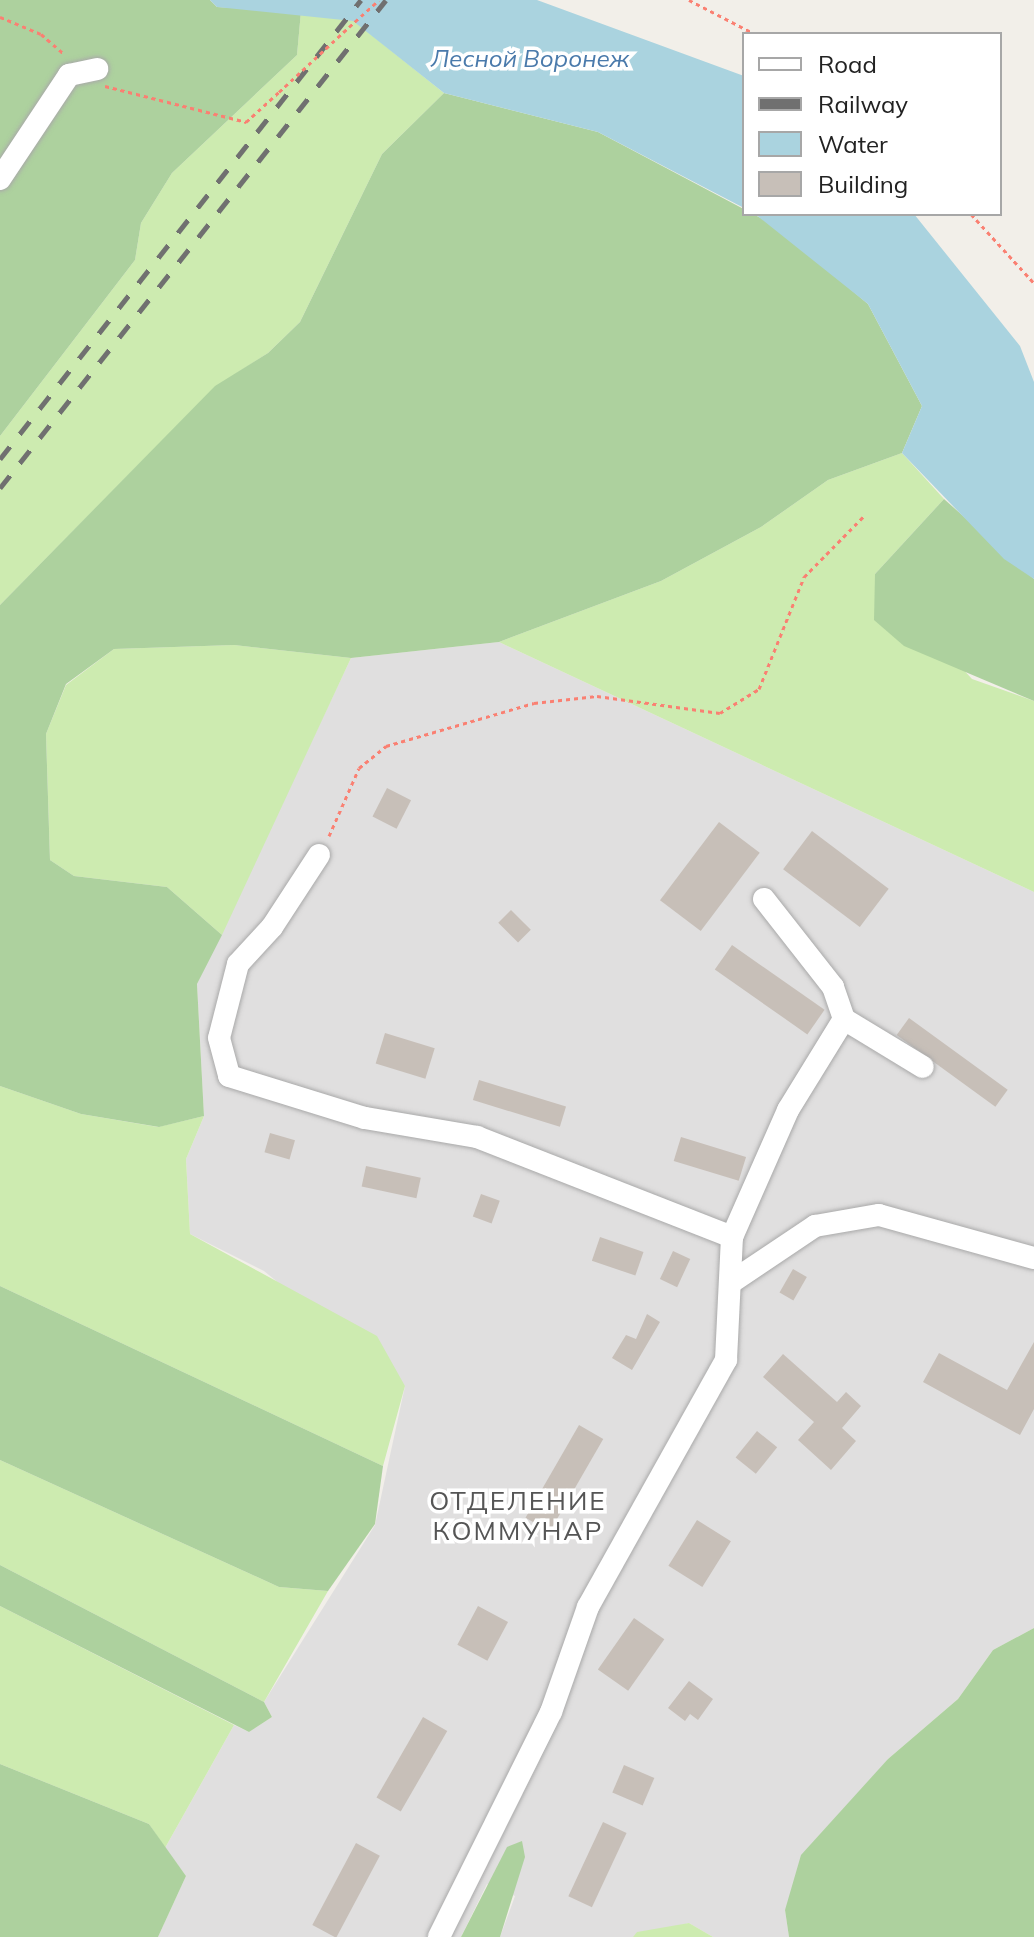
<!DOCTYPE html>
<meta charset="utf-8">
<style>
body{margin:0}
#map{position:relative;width:1034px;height:1937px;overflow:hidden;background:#f2efe9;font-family:Mulish,sans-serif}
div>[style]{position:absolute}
.residential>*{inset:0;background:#e0dfdf}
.grass>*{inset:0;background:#cdebb0}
.forest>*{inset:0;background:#add19e}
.water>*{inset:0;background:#aad3df}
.building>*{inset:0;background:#c7bfb8;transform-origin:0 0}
.path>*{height:3px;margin-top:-1.5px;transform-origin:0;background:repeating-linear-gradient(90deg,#fa8072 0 4px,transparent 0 8px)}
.roads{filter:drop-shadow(0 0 2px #a9a9a9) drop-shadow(0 0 2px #a9a9a9)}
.minor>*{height:22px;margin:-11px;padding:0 11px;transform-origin:11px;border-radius:11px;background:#fff}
.rail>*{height:5px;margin-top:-2.5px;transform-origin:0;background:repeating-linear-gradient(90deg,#707070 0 16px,transparent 0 32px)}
.path-bridge>*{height:3px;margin-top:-1.5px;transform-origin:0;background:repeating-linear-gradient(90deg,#fa8072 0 4px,transparent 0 8px)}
span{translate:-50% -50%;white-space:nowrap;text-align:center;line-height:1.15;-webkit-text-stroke:7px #fff;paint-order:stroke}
.water-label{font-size:24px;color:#4a7aab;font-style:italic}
.quarter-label{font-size:26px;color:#555;letter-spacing:2px}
.legend{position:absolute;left:742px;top:32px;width:260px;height:184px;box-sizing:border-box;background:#fff;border:2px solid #a7a7a7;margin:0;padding:10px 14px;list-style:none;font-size:24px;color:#222}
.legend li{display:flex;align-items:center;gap:16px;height:40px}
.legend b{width:40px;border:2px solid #a7a7a7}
</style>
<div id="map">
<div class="residential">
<div style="clip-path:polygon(499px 642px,1034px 892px,1034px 1628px,993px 1650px,958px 1699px,888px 1759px,785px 1910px,789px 1937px,713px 1937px,689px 1923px,633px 1937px,500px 1937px,515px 1896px,487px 1884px,461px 1937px,158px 1937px,186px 1876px,165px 1848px,234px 1725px,249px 1732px,272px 1717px,264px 1702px,375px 1525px,405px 1386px,264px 1271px,190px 1234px,186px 1159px,204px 1116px,197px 984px,351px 658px)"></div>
</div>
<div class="grass">
<div style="clip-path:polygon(301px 11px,354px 21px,444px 93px,382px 154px,300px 322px,268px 353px,215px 387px,0 605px,0 436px,135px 260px,141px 223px,172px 173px,297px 55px)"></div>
<div style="clip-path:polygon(902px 453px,944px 499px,875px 574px,972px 679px,1034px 701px,1034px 892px,499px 642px,661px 581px,761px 527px,828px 480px)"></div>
<div style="clip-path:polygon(234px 645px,351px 658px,222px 935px,167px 887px,74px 876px,50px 860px,46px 734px,66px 685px,114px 649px)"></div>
<div style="clip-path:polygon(0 1086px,81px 1114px,158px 1127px,204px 1116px,186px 1159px,190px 1234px,377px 1336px,405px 1386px,383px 1466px,0 1286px)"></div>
<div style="clip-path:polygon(0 1460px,279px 1587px,328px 1591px,264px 1702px,0 1565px)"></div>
<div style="clip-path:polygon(0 1606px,234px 1725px,165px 1848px,149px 1824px,0 1764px)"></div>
<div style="clip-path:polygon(689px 1923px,713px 1937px,633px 1937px,637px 1932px)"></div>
</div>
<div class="forest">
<div style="clip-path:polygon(0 0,210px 0,217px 7px,301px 11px,297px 55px,172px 173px,141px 223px,135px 260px,0 436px)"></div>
<div style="clip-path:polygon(444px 93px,598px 132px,774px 225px,868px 304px,922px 406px,902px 453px,828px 480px,761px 527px,661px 581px,499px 642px,351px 658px,234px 645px,114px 649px,66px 684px,46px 734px,50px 860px,74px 876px,167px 887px,222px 935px,197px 984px,204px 1116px,159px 1127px,81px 1114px,0 1086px,0 605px,215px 386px,268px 353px,300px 322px,382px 154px)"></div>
<div style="clip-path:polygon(944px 499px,1034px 579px,1034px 701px,904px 646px,874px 620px,875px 574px)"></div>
<div style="clip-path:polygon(0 1286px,383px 1466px,375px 1524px,328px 1591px,279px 1587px,0 1460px)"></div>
<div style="clip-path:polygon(0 1565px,264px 1702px,272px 1717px,249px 1732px,0 1606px)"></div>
<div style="clip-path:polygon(1034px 1628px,1034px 1937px,789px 1937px,785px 1910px,801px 1855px,888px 1759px,958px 1699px,993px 1650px)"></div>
<div style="clip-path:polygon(0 1764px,149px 1824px,186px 1876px,158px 1937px,0 1937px)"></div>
<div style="clip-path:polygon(522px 1841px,525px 1857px,500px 1937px,461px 1937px,507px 1847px)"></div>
</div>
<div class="water">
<div style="clip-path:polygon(210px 0,537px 0,744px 76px,744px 208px,598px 132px,444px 93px,353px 21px,217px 7px)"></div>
<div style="clip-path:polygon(755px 214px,914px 214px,1020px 346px,1034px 382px,1034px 579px,1004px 559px,902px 453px,922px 406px,868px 304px)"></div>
</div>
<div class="building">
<div style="left:387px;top:788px;width:27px;height:32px;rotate:27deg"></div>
<div style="left:719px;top:822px;width:51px;height:98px;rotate:37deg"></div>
<div style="left:812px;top:831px;width:96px;height:48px;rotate:37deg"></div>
<div style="left:511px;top:910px;width:28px;height:18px;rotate:45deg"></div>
<div style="left:732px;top:945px;width:113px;height:30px;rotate:35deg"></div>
<div style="left:909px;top:1018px;width:122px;height:21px;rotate:36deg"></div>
<div style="left:385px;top:1033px;width:52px;height:32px;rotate:17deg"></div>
<div style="left:479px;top:1080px;width:91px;height:21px;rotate:17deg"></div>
<div style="left:270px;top:1133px;width:26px;height:20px;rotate:16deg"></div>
<div style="left:681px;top:1137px;width:68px;height:25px;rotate:17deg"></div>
<div style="left:366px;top:1166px;width:56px;height:21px;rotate:12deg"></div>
<div style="left:481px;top:1194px;width:20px;height:24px;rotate:20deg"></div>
<div style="left:600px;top:1237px;width:46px;height:25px;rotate:19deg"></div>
<div style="left:673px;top:1251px;width:19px;height:31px;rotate:25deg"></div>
<div style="left:793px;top:1269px;width:16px;height:27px;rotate:30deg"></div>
<div style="clip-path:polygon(647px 1314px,660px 1322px,632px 1370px,612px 1358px,626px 1335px,636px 1339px)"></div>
<div style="clip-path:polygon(1034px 1342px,1034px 1409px,1020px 1435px,923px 1382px,939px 1353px,1007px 1390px)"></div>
<div style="clip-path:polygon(783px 1354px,837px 1402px,846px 1392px,861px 1406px,842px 1428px,856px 1441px,831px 1470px,798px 1440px,814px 1422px,763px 1377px)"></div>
<div style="left:579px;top:1425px;width:28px;height:107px;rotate:30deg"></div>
<div style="left:757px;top:1431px;width:26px;height:34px;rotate:39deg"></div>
<div style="left:697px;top:1520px;width:40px;height:54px;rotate:32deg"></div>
<div style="left:478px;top:1606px;width:34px;height:44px;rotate:28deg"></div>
<div style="left:634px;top:1618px;width:37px;height:63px;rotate:35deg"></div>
<div style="clip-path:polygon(689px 1681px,713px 1699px,698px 1720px,690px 1714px,685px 1721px,668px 1708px)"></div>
<div style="left:423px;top:1717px;width:28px;height:93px;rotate:30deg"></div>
<div style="left:624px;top:1765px;width:33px;height:30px;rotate:23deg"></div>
<div style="left:603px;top:1822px;width:26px;height:82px;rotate:25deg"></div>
<div style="left:356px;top:1843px;width:27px;height:93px;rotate:28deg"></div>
</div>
<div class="path">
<div style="left:689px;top:0;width:74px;rotate:27.3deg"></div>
<div style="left:0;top:17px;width:44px;rotate:22.5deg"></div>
<div style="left:41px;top:34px;width:30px;rotate:41deg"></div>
<div style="left:349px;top:27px;width:40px;rotate:-42deg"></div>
<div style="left:105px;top:86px;width:146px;rotate:14.3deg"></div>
<div style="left:246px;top:122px;width:45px;rotate:-42.3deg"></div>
<div style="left:971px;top:214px;width:93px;rotate:47.6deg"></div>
<div style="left:329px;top:836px;width:74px;rotate:-66.2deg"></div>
<div style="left:359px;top:768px;width:35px;rotate:-39deg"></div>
<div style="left:386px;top:746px;width:154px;rotate:-16.2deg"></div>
<div style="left:534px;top:703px;width:63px;rotate:-6.3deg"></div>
<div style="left:597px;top:696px;width:124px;rotate:7.9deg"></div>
<div style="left:720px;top:713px;width:46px;rotate:-31.6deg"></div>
<div style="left:759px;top:689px;width:121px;rotate:-68.1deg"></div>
<div style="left:804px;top:577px;width:86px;rotate:-45.5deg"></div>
</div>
<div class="roads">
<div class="minor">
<div style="left:0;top:179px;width:125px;rotate:-56.4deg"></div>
<div style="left:69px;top:75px;width:29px;rotate:-12deg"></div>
<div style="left:319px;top:855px;width:86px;rotate:123.1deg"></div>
<div style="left:272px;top:927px;width:50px;rotate:132.6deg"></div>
<div style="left:238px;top:964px;width:76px;rotate:104.4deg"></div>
<div style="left:219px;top:1038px;width:39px;rotate:75deg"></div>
<div style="left:229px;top:1076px;width:142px;rotate:17.2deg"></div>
<div style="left:365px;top:1118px;width:114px;rotate:9.6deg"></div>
<div style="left:477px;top:1137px;width:274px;rotate:21.4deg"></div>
<div style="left:732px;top:1237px;width:123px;rotate:92.8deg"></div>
<div style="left:726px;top:1360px;width:283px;rotate:119.2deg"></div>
<div style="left:588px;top:1607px;width:111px;rotate:109.4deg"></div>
<div style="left:551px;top:1712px;width:251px;rotate:116.5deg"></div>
<div style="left:764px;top:899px;width:112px;rotate:51.9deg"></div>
<div style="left:833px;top:987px;width:34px;rotate:71deg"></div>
<div style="left:732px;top:1237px;width:139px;rotate:-66.2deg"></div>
<div style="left:788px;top:1110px;width:107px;rotate:-58.4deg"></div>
<div style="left:844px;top:1019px;width:92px;rotate:31.3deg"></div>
<div style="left:733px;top:1281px;width:99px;rotate:-33.9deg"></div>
<div style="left:815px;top:1226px;width:65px;rotate:-9.8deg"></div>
<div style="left:879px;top:1215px;width:161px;rotate:15.5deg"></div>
</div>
</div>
<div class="rail">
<div style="left:0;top:459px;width:584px;rotate:-51.82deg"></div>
<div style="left:0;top:488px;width:622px;rotate:-51.66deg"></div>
</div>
<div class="path-bridge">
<div style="left:279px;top:92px;width:96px;rotate:-42.9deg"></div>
</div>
<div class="water-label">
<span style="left:530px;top:59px">Лесной Воронеж</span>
</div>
<div class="quarter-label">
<span style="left:518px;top:1516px">ОТДЕЛЕНИЕ<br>КОММУНАР</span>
</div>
<ul class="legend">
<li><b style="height:10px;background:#fff"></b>Road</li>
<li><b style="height:10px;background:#707070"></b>Railway</li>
<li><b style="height:22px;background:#aad3df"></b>Water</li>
<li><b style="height:22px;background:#c7bfb8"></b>Building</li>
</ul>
</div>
